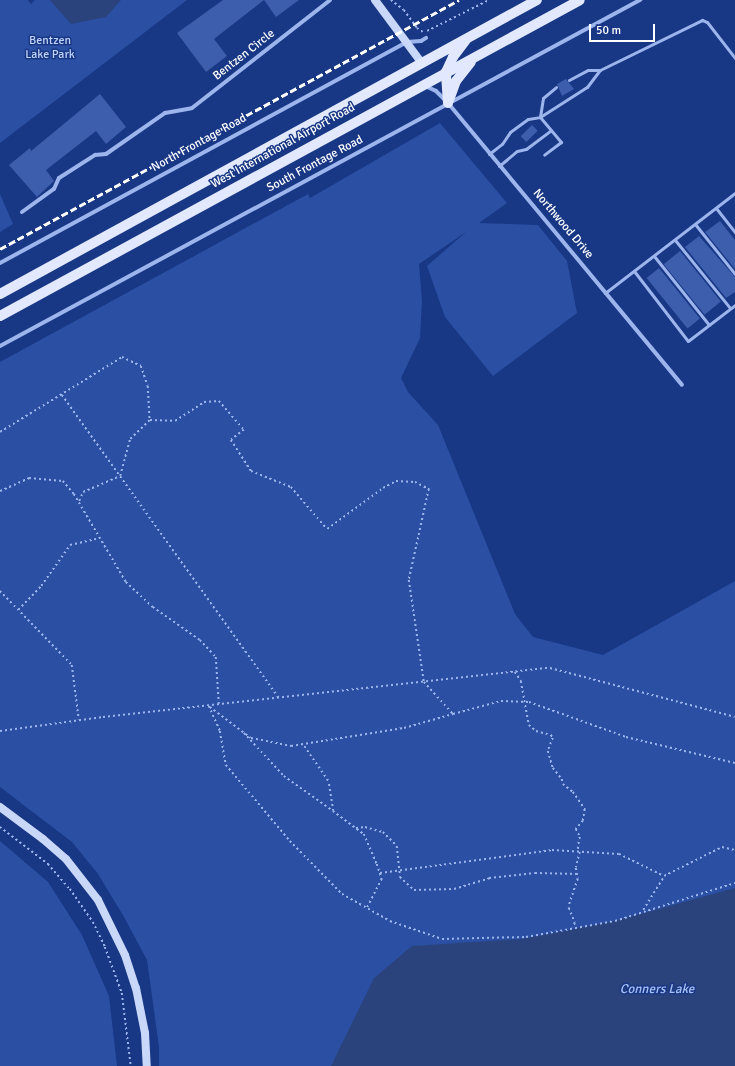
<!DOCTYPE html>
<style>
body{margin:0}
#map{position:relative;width:735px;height:1066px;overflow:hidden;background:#183785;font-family:Signika,sans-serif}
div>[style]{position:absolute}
.green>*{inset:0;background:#2a4fa3}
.water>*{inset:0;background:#2b437c}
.building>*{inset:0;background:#3c5eac;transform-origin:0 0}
.path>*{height:1.5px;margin-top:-0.75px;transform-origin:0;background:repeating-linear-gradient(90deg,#9db5ed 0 2px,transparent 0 5px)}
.lane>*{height:3px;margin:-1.5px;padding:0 1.5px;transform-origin:1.5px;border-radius:1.5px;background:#9db5ed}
.street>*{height:4px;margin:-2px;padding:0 2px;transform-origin:2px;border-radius:2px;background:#9db5ed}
.secondary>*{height:8px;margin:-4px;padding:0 4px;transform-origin:4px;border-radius:4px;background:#c9d7f9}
.primary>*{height:10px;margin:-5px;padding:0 5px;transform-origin:5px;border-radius:5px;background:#e2e9ff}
.rail>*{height:2.5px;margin-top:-1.25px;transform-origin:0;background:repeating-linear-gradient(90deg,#fff 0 7px,transparent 0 10px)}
span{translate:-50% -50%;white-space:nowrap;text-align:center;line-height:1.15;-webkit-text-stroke:3px #183785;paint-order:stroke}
.park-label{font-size:12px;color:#c2d3f9}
.street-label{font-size:12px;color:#fff}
.water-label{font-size:13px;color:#a8c0f4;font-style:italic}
.scale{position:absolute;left:589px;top:24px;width:66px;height:18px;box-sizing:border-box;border:2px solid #fff;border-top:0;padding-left:5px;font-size:12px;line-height:14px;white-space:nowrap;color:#fff;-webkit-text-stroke:3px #183785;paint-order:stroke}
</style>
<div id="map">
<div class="green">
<div style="clip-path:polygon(0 0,28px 0,31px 4px,35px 0,187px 0,0 143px)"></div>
<div style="clip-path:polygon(440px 123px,507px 203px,479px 223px,538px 225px,567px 261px,577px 313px,493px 376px,445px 317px,427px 266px,466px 232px,419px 264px,422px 301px,420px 338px,401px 378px,408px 392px,438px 425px,515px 614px,533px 637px,603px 655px,735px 581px,735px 1066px,159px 1066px,159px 1047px,147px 960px,124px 917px,98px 874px,72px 842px,0 787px,0 362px,308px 194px,310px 198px)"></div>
<div style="clip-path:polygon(0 194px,13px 224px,0 232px)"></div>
<div style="clip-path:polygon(0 841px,48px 882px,82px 935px,109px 996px,117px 1066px,0 1066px)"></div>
</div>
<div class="water">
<div style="clip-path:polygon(50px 0,121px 0,106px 17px,71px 24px)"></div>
<div style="clip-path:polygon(735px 888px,735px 1066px,331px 1066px,374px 978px,412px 946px,521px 939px,615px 921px)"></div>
</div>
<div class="building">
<div style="clip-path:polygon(223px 0,299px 0,276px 17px,264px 0,214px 39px,227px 56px,206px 72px,177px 33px)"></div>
<div style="clip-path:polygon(566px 79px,574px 89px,562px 96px,557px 84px)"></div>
<div style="clip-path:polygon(100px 94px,126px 127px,106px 144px,96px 131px,46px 170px,54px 181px,37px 197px,9px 165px,30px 148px,31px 151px)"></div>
<div style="left:532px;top:125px;width:8px;height:16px;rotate:45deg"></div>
<div style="clip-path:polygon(720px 221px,735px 240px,735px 269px,705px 232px)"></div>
<div style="clip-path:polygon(699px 236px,735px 277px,735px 292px,726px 298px,685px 247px)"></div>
<div style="left:680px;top:251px;width:65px;height:21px;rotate:51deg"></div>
<div style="left:659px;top:268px;width:65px;height:16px;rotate:51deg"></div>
</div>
<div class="path">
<div style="left:391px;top:0;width:16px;rotate:38deg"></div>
<div style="left:404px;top:10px;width:22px;rotate:54deg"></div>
<div style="left:417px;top:28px;width:7px;rotate:34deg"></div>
<div style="left:427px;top:31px;width:69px;rotate:-26.6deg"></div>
<div style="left:62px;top:395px;width:373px;rotate:54.4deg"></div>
<div style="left:0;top:432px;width:143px;rotate:-31.6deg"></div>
<div style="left:122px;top:357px;width:21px;rotate:25deg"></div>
<div style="left:141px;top:366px;width:21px;rotate:71deg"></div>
<div style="left:148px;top:386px;width:34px;rotate:87deg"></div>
<div style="left:150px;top:420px;width:25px;rotate:2deg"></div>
<div style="left:175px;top:421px;width:35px;rotate:-33deg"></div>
<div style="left:204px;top:402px;width:15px;rotate:-4deg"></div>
<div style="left:219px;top:401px;width:38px;rotate:49deg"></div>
<div style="left:244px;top:430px;width:16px;rotate:142deg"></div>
<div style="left:231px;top:440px;width:37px;rotate:57deg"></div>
<div style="left:251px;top:471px;width:43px;rotate:21.8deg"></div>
<div style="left:291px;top:487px;width:55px;rotate:49.4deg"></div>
<div style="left:327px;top:529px;width:69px;rotate:-36.2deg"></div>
<div style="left:383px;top:488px;width:15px;rotate:-28deg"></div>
<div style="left:396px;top:481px;width:19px;rotate:3deg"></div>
<div style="left:415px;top:482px;width:16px;rotate:27deg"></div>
<div style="left:429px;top:489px;width:93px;rotate:102.4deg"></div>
<div style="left:409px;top:580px;width:103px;rotate:81.6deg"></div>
<div style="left:424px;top:682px;width:43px;rotate:47.8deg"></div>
<div style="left:453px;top:714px;width:50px;rotate:-15.2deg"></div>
<div style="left:501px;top:701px;width:28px;rotate:2deg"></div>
<div style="left:529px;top:702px;width:103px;rotate:19.8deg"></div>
<div style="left:626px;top:737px;width:112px;rotate:13.4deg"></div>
<div style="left:0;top:491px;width:32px;rotate:-24deg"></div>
<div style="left:29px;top:478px;width:34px;rotate:5deg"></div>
<div style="left:63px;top:481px;width:17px;rotate:50deg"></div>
<div style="left:74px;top:494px;width:102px;rotate:59.4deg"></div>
<div style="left:126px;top:582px;width:37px;rotate:43deg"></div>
<div style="left:153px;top:607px;width:57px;rotate:35.1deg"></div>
<div style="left:200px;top:640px;width:23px;rotate:47deg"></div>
<div style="left:216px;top:657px;width:47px;rotate:86.3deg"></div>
<div style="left:79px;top:501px;width:10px;rotate:-66deg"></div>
<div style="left:83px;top:492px;width:40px;rotate:-23.4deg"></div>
<div style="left:120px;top:476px;width:38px;rotate:-75deg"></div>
<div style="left:130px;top:439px;width:28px;rotate:-44deg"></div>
<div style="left:0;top:591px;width:103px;rotate:45.8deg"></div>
<div style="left:72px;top:665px;width:55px;rotate:82.7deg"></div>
<div style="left:18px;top:610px;width:33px;rotate:-46deg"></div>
<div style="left:41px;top:586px;width:50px;rotate:-54.7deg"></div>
<div style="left:70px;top:545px;width:31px;rotate:-13deg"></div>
<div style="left:515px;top:672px;width:11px;rotate:56deg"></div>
<div style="left:521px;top:681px;width:45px;rotate:79.7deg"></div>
<div style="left:529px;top:725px;width:9px;rotate:41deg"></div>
<div style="left:536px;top:731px;width:16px;rotate:15deg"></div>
<div style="left:551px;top:735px;width:4px;rotate:56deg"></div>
<div style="left:553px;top:738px;width:14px;rotate:111deg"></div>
<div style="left:548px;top:751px;width:18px;rotate:74deg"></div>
<div style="left:553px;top:768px;width:14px;rotate:51deg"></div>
<div style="left:562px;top:779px;width:5px;rotate:79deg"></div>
<div style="left:563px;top:784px;width:13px;rotate:39deg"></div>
<div style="left:573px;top:792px;width:21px;rotate:55deg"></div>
<div style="left:585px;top:809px;width:12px;rotate:99deg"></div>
<div style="left:583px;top:821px;width:11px;rotate:131deg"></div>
<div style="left:576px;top:829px;width:9px;rotate:63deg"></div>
<div style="left:580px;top:837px;width:10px;rotate:101deg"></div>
<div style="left:578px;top:847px;width:5px;rotate:68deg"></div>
<div style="left:580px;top:852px;width:16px;rotate:104deg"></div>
<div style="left:576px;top:868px;width:11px;rotate:80deg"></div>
<div style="left:578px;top:879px;width:24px;rotate:109deg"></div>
<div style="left:570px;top:902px;width:6px;rotate:99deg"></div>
<div style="left:569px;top:908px;width:16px;rotate:68deg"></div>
<div style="left:575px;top:923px;width:5px;rotate:112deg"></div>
<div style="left:209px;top:706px;width:27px;rotate:66deg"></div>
<div style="left:220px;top:731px;width:35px;rotate:80deg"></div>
<div style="left:226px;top:765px;width:99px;rotate:49.9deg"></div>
<div style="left:290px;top:841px;width:74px;rotate:45.5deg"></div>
<div style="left:342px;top:894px;width:55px;rotate:29.4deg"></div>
<div style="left:390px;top:921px;width:55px;rotate:19.1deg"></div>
<div style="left:442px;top:939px;width:84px;rotate:-1.4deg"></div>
<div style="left:526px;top:937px;width:90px;rotate:-10.2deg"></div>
<div style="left:615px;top:921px;width:126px;rotate:-17.6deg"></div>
<div style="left:210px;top:707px;width:51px;rotate:37.1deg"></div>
<div style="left:251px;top:738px;width:41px;rotate:11.3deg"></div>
<div style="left:291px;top:746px;width:114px;rotate:-9.1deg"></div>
<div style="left:404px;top:728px;width:51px;rotate:-15.9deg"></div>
<div style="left:0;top:731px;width:104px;rotate:-7.7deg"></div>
<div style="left:103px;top:717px;width:450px;rotate:-6.3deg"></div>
<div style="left:550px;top:668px;width:191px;rotate:14.8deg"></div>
<div style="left:244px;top:733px;width:59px;rotate:47.1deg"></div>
<div style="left:284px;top:776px;width:60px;rotate:35.5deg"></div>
<div style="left:333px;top:811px;width:30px;rotate:-99deg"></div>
<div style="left:328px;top:781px;width:44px;rotate:-124.8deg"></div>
<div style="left:333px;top:811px;width:39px;rotate:37deg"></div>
<div style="left:364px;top:834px;width:33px;rotate:67deg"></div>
<div style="left:377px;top:864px;width:16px;rotate:72deg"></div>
<div style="left:382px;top:879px;width:33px;rotate:117deg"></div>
<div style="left:0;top:827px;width:61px;rotate:37.6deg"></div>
<div style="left:48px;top:864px;width:33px;rotate:49deg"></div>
<div style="left:70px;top:889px;width:40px;rotate:55.1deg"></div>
<div style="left:93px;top:922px;width:28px;rotate:64deg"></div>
<div style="left:105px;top:947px;width:49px;rotate:69.7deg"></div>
<div style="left:122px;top:993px;width:74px;rotate:83deg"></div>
<div style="left:356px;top:828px;width:9px;rotate:-6deg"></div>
<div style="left:365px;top:827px;width:19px;rotate:16deg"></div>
<div style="left:383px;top:832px;width:20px;rotate:45deg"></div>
<div style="left:397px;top:846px;width:31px;rotate:84deg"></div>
<div style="left:400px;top:877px;width:19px;rotate:43deg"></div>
<div style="left:414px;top:890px;width:40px;rotate:-1.4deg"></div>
<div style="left:454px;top:889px;width:37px;rotate:-17deg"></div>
<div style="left:489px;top:878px;width:46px;rotate:-6.2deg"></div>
<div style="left:535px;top:873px;width:44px;rotate:1.3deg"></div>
<div style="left:380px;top:873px;width:174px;rotate:-7.6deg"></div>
<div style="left:552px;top:850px;width:67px;rotate:3.4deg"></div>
<div style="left:619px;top:854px;width:50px;rotate:26.1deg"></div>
<div style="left:643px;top:910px;width:40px;rotate:-58deg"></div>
<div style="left:664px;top:876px;width:65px;rotate:-26.6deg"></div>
<div style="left:722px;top:847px;width:13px;rotate:13deg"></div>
</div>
<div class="lane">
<div style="left:569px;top:80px;width:21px;rotate:-28deg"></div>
<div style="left:588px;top:70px;width:12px"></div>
<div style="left:540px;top:117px;width:33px;rotate:50deg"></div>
<div style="left:561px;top:142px;width:21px;rotate:143deg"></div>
<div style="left:540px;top:117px;width:19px;rotate:-81deg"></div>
<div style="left:543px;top:98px;width:17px;rotate:-40deg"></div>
<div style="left:489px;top:154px;width:16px;rotate:-38deg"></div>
<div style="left:502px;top:144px;width:14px;rotate:-56deg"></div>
<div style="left:510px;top:132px;width:22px;rotate:-36deg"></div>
<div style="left:528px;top:119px;width:12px;rotate:-9deg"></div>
<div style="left:540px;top:117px;width:56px;rotate:-32.6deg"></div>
<div style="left:587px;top:87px;width:21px;rotate:-53deg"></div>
<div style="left:600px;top:70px;width:114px;rotate:-26.1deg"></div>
<div style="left:702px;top:20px;width:5px;rotate:22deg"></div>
<div style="left:707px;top:22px;width:46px;rotate:52.1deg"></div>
<div style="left:499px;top:166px;width:23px;rotate:-40deg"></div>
<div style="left:517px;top:151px;width:9px;rotate:-13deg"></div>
<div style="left:526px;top:149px;width:31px;rotate:-37deg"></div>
<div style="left:716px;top:208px;width:31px;rotate:52deg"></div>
<div style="left:695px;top:224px;width:64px;rotate:51.3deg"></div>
<div style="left:675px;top:240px;width:87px;rotate:51deg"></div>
<div style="left:654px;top:256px;width:88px;rotate:51.4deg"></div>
<div style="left:634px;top:271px;width:88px;rotate:52.4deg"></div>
<div style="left:688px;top:341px;width:59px;rotate:-37.5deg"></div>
<div style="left:605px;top:293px;width:164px;rotate:-37.6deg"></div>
</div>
<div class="street">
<div style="left:425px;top:86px;width:12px;rotate:24deg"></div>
<div style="left:436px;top:91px;width:17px;rotate:45deg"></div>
<div style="left:448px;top:103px;width:366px;rotate:50.3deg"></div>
<div style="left:22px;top:212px;width:39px;rotate:-36deg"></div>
<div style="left:54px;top:189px;width:12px;rotate:-66deg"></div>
<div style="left:59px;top:178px;width:43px;rotate:-32.6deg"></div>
<div style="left:95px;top:155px;width:11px;rotate:-5deg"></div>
<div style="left:106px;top:154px;width:72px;rotate:-34.8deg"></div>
<div style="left:165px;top:113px;width:27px;rotate:-10deg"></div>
<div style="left:192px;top:108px;width:175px;rotate:-38deg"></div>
<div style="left:0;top:263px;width:463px;rotate:-28.5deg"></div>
<div style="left:407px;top:42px;width:14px;rotate:-4deg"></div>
<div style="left:421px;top:41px;width:6px;rotate:-31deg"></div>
<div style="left:0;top:346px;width:728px;rotate:-28.4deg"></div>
</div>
<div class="secondary">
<div style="left:375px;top:0;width:77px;rotate:53.4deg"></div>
<div style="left:0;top:807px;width:54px;rotate:36.7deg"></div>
<div style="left:43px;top:839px;width:30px;rotate:41deg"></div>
<div style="left:66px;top:859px;width:52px;rotate:52deg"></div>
<div style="left:98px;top:900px;width:61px;rotate:63.9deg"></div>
<div style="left:125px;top:955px;width:35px;rotate:72deg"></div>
<div style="left:136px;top:988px;width:46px;rotate:78.7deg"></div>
<div style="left:145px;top:1033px;width:33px;rotate:87deg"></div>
</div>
<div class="primary">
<div style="left:449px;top:100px;width:20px;rotate:-70deg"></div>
<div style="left:456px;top:81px;width:24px;rotate:-52deg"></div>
<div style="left:448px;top:103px;width:31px;rotate:-94deg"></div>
<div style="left:446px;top:72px;width:17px;rotate:-65deg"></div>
<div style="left:453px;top:57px;width:21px;rotate:-53deg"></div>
<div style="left:0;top:294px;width:612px;rotate:-28.7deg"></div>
<div style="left:0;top:316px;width:660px;rotate:-28.58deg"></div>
</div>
<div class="rail">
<div style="left:0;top:249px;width:522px;rotate:-28.48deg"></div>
</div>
<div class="park-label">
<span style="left:50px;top:48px">Bentzen<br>Lake Park</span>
</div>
<div class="street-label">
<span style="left:244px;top:55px;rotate:-38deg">Bentzen Circle</span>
<span style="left:199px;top:143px;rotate:-29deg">North Frontage Road</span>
<span style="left:283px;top:146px;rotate:-29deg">West International Airport Road</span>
<span style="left:315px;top:164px;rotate:-28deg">South Frontage Road</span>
<span style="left:563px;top:224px;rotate:50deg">Northwood Drive</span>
</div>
<div class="water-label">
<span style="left:657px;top:989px">Conners Lake</span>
</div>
<div class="scale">50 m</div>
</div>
